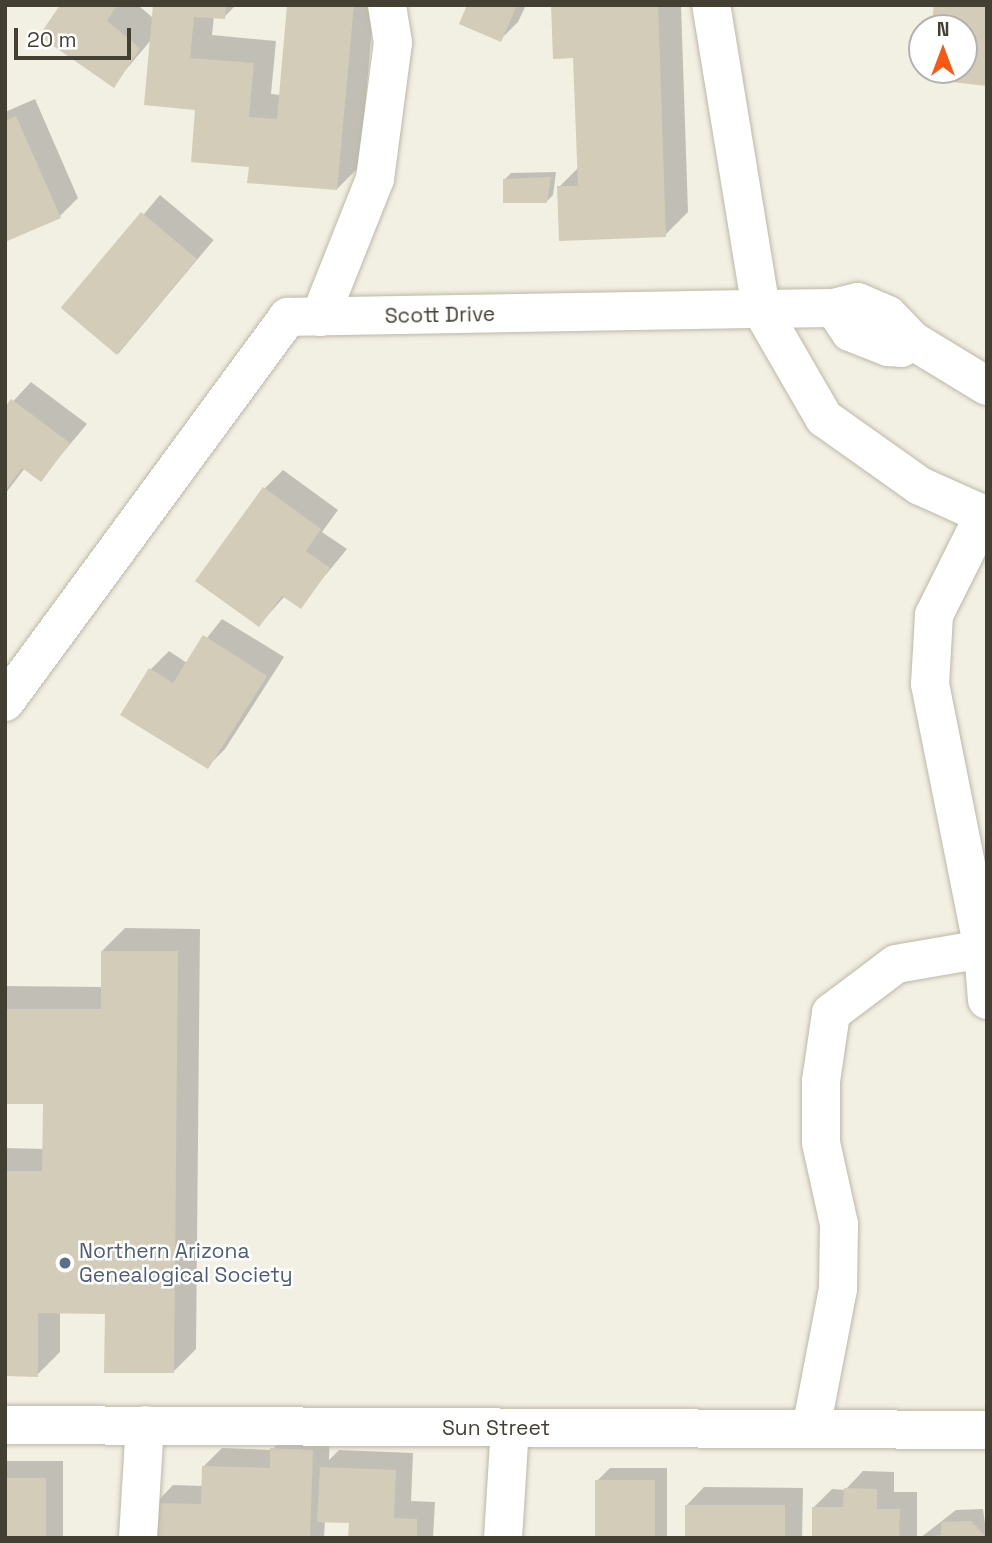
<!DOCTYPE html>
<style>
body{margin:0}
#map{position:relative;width:992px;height:1543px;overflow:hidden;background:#f2efe3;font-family:"Space Grotesk",sans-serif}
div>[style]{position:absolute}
.shadow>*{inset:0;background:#0003;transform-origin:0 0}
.building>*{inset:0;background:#d3ccb8;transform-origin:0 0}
.roads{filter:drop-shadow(0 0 2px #bdb8a6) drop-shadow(0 0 2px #bdb8a6)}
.minor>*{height:38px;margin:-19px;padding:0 19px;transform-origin:19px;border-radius:19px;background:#fff}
.dots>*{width:19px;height:19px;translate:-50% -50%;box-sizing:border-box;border:4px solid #fff;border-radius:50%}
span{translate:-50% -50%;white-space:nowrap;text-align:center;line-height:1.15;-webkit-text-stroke:5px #fff;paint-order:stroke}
.street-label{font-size:21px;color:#433f33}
.service-label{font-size:21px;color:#4e5e75}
.left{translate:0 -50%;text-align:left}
.frame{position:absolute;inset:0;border:7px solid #433f33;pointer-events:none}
.north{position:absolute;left:908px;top:14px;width:70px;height:70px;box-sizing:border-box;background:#fff;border:2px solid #b4b2ad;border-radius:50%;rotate:0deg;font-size:19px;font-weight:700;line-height:28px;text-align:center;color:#433f33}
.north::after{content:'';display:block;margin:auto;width:24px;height:32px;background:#fa5712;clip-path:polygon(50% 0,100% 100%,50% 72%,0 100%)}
.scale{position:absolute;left:14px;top:28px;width:117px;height:32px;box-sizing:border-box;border:4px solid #433f33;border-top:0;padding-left:9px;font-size:21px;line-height:24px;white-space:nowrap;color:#433f33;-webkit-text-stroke:5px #fff;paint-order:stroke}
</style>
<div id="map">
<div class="shadow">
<div style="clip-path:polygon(62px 5px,138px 5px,153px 18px,155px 5px,236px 5px,224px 17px,214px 16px,212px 35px,276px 41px,271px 94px,281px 95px,289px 5px,374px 5px,360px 166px,337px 189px,251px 166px,151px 40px,113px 85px)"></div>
<div style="clip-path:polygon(469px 5px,526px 5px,518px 22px,500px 40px)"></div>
<div style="clip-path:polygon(553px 5px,681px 5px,688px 212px,665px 235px,559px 187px,579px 167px,574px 57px)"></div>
<div style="clip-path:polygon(35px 99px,78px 198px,60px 216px,5px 240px,5px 112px)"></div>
<div style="clip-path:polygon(556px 172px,553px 195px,547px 201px,505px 179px,511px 173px)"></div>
<div style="left:160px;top:195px;width:70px;height:149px;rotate:40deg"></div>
<div style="clip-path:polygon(31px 382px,87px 424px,40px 480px,25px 468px,5px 494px,5px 410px)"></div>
<div style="clip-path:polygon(283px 470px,338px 510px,322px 532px,347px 549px,300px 606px,285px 596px,259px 625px,265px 488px)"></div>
<div style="clip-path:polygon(222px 619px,284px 657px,225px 749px,207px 767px,151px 669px,169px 651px,187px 663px)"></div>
<div style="clip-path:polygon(125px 928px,200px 929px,196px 1349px,173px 1372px,107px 1312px,60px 1312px,60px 1352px,37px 1375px,5px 1375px,5px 1148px,44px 1149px,45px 1102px,5px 1102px,5px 986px,102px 987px,102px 951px)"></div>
<div style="clip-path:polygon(290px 1431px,330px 1432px,329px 1460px,339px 1450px,413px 1453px,411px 1501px,435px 1502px,433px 1538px,350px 1538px,351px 1521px,325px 1520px,324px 1538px,154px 1538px,155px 1504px,173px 1485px,203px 1486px,204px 1466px,222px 1448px,272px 1450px)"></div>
<div style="left:5px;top:1461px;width:58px;height:77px"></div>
<div style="clip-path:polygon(610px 1468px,667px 1468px,667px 1538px,597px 1538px,597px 1481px)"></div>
<div style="clip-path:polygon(863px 1471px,894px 1472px,894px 1492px,917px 1492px,917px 1538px,814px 1538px,814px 1507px,832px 1489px,845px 1490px)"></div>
<div style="clip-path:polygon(704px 1487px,803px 1488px,802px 1538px,686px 1538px,686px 1506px)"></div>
<div style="clip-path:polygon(983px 1509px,987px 1538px,920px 1538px,956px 1510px)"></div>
</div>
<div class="building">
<div style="clip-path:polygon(60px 5px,117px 5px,107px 21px,140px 48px,114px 88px,39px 36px)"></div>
<div style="clip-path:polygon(153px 5px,226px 5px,225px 19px,194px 17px,190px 58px,254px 63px,249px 117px,277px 119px,287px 5px,354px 5px,337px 190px,247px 183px,249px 167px,191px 162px,195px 110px,144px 105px)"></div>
<div style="clip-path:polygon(467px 5px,517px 5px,501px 42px,459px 24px)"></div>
<div style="clip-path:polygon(551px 5px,658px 5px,666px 237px,559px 241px,557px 186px,578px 186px,573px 58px,553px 59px)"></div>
<div style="clip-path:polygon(934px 5px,987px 5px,987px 86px,926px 79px,927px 70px,964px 70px,964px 28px,931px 28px)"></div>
<div style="clip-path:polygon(16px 116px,61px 218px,5px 242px,5px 121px)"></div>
<div style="clip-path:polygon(551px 177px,547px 203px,503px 203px,503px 179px)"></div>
<div style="left:141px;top:212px;width:73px;height:125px;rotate:40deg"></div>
<div style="clip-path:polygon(11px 399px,70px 443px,41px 482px,22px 468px,5px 491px,5px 407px)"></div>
<div style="clip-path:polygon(263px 487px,321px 529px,306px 551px,330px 568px,301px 609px,282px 596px,259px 627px,195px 581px)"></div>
<div style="clip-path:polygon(203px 635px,267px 676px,208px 769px,120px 715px,149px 668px,173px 683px)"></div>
<div style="clip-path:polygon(101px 951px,178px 951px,174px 1373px,104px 1373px,105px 1314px,38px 1313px,38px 1377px,5px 1376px,5px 1171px,42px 1171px,43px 1104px,5px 1104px,5px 1009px,101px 1009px)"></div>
<div style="clip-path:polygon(270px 1448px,313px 1450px,310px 1538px,152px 1538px,154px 1503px,201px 1504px,202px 1466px,270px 1468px)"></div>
<div style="clip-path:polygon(320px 1467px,396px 1470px,394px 1518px,417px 1519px,417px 1538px,348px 1538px,349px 1523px,317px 1522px)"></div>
<div style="left:5px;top:1478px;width:41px;height:60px"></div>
<div style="left:595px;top:1480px;width:60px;height:58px"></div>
<div style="clip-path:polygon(844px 1488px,877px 1489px,877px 1509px,900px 1509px,899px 1538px,812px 1538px,812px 1507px,843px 1507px)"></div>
<div style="left:685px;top:1505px;width:100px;height:33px"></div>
<div style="clip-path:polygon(971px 1521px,987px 1538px,919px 1538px,941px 1535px,941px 1522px)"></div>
</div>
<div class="roads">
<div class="minor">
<div style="left:834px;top:308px;width:29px;rotate:56deg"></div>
<div style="left:850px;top:332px;width:41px;rotate:21.5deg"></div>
<div style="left:888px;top:347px;width:13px;rotate:4deg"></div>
<div style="left:901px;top:348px;width:14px;rotate:-30deg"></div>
<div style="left:320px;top:317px;width:149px;rotate:-68.3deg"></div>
<div style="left:375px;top:179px;width:137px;rotate:-82.5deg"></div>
<div style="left:393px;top:43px;width:38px;rotate:-99deg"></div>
<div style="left:987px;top:386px;width:87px;rotate:-148.7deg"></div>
<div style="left:913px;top:341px;width:36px;rotate:-134deg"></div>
<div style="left:888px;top:315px;width:33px;rotate:-157deg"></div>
<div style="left:858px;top:302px;width:25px;rotate:166deg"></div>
<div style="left:834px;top:308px;width:73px;rotate:179.2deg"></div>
<div style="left:761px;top:309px;width:126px;rotate:60deg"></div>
<div style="left:824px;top:418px;width:118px;rotate:35.3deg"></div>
<div style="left:920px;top:486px;width:73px;rotate:24.1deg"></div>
<div style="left:984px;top:515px;width:112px;rotate:116.6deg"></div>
<div style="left:934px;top:615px;width:69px;rotate:93.3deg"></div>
<div style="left:930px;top:684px;width:270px;rotate:78.7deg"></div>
<div style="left:983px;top:949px;width:51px;rotate:85.5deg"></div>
<div style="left:5px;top:702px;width:478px;rotate:-53.7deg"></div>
<div style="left:288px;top:317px;width:473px;rotate:-1deg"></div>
<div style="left:761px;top:309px;width:308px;rotate:-99.3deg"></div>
<div style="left:5px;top:1425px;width:982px;rotate:0.29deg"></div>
<div style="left:811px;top:1429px;width:143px;rotate:-79.1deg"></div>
<div style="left:838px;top:1289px;width:65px;rotate:-89.1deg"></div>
<div style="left:839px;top:1224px;width:83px;rotate:-102.5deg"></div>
<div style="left:821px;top:1143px;width:62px;rotate:-90deg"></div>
<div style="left:821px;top:1081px;width:69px;rotate:-81.6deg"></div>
<div style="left:831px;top:1013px;width:81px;rotate:-37deg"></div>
<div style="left:896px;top:964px;width:88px;rotate:-9.8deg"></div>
<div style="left:138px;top:1538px;width:113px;rotate:-86.5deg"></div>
<div style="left:503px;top:1538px;width:110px;rotate:-86.4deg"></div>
</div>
</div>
<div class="dots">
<div style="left:65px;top:1263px;background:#5c6f8a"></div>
</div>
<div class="street-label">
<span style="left:440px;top:315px;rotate:-1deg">Scott Drive</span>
<span style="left:496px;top:1428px">Sun Street</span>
</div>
<div class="service-label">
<span class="left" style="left:79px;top:1263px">Northern Arizona<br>Genealogical Society</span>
</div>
<div class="frame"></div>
<div class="north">N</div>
<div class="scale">20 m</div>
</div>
